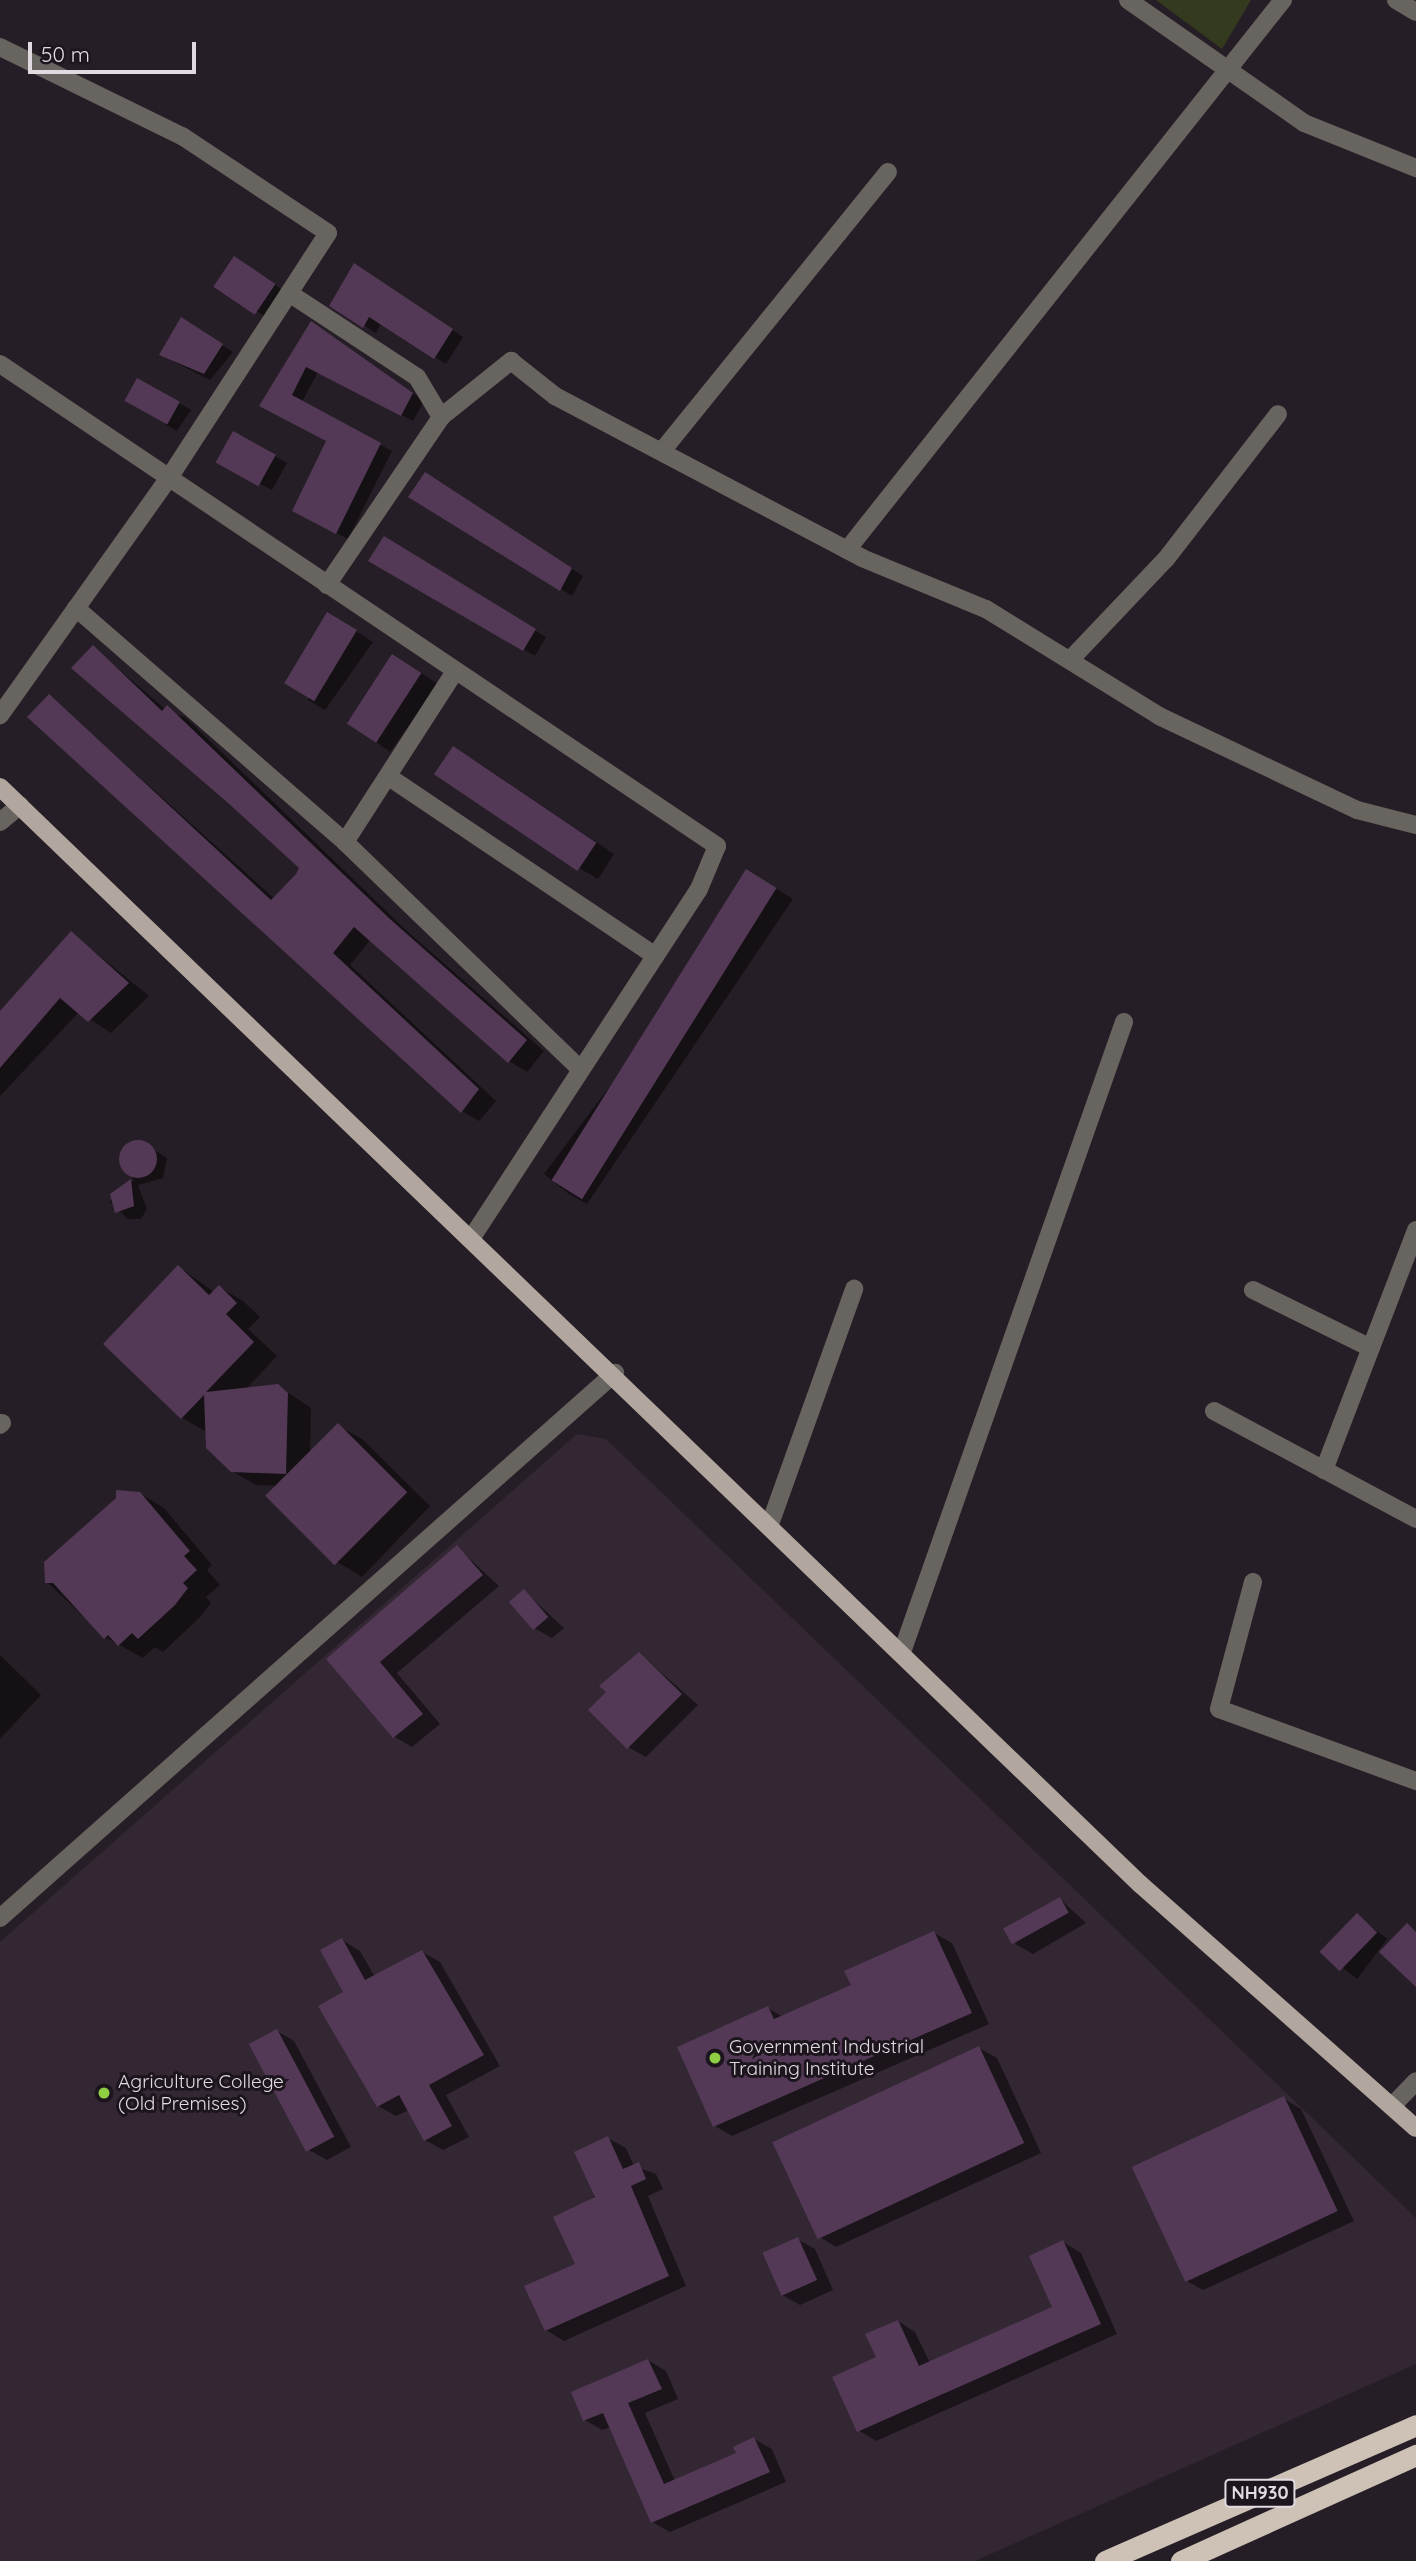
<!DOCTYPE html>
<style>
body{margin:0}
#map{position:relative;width:1416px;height:2561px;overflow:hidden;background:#261e26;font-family:Quicksand,sans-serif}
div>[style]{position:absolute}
.built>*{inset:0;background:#332734}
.green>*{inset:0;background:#333a1e}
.shadow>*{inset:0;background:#0007;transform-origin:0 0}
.building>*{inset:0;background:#533955;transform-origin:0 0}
.round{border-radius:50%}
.minor>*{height:18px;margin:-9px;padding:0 9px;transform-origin:9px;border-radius:9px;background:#68645f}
.major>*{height:18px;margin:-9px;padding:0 9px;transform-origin:9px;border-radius:9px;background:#b1a79e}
.highway>*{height:21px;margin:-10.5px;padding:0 10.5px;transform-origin:10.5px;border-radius:10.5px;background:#cec2b7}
.dots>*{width:19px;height:19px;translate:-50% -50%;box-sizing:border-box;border:4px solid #1c151d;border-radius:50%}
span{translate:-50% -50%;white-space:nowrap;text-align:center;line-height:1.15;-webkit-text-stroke:6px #1c151d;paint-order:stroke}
.shield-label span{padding:2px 5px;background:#1c151d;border:2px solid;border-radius:5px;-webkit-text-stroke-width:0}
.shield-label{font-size:18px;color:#e1dbe1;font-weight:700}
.poi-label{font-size:19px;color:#e1dbe1}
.left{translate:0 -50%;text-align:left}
.scale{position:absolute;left:28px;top:42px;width:168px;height:32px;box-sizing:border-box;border:4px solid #e1dbe1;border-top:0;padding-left:9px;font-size:21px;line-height:24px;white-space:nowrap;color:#e1dbe1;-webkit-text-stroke:5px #1c151d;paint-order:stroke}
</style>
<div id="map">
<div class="built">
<div style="clip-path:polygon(577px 1434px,606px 1439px,1416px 2218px,1416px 2364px,975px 2561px,0 2561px,0 1942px)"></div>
</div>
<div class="green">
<div style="clip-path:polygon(1156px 0,1251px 0,1222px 49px)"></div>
</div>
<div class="shadow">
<div style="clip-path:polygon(245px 265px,286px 292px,269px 319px,218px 287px)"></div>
<div style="clip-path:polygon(366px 272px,463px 337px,446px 364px,381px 323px,376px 333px,332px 305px)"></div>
<div style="clip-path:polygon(193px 326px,233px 352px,210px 380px,173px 361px)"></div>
<div style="clip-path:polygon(323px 330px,424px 401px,413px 421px,318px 372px,302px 402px,392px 451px,348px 539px,305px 517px,328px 440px,273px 412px)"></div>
<div style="clip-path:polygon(138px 380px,191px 410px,177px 431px,166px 425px)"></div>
<div style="clip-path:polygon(234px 433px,287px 463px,272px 490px,229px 468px)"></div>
<div style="clip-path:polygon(437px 481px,583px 576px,572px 596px,561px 589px)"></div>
<div style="clip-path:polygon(385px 538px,546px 637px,535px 656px,370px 561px)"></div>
<div style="clip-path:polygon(345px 624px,373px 642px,325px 710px,308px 700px)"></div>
<div style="clip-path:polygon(94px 648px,166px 710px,186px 718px,408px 932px,544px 1051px,527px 1072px,509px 1061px,371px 939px,350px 965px,496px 1101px,479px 1121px,462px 1111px,49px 696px,275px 899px,302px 868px)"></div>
<div style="clip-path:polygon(410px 666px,438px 684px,390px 752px,347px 721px)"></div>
<div style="clip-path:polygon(471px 758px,614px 854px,598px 879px,581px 869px)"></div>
<div style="clip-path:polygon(764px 881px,793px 899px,587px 1204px,569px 1194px,544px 1174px)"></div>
<div style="clip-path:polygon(71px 933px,149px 996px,111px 1033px,79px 1012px,0 1096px,0 1016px)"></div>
<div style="clip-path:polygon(141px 1142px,167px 1158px,163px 1178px,138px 1185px,147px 1209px,141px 1219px,128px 1219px,110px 1202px,134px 1180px,122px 1163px,126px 1147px)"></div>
<div style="clip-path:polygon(179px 1267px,214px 1292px,219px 1287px,243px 1301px,260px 1317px,248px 1329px,277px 1356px,245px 1390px,278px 1386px,311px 1408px,310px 1455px,338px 1426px,362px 1439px,430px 1506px,362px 1577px,339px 1563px,270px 1498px,282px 1486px,256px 1485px,232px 1471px,207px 1432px,182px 1418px)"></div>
<div style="clip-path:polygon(139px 1493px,164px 1508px,212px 1565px,207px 1570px,220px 1585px,206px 1597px,211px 1603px,199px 1618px,163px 1652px,155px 1647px,143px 1658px,105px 1637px,47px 1582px)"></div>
<div style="clip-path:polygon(457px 1547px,499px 1586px,397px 1673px,440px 1724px,412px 1747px,395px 1737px,329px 1659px)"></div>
<div style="clip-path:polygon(524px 1591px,564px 1628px,552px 1638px,534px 1628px)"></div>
<div style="clip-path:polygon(640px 1654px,698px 1705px,646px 1757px,628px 1747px)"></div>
<div style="clip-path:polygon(0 1655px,41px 1695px,0 1739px)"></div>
<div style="clip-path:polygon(1060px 1899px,1086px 1923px,1033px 1954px,1015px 1944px)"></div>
<div style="left:1357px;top:1916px;width:38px;height:50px;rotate:37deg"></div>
<div style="clip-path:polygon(934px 1933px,952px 1943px,989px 2024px,732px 2136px,715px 2126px,768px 2008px,783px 2017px,853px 1986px)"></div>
<div style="clip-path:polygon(342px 1940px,360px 1951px,375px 1977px,422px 1952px,440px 1962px,500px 2066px,446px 2095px,469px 2137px,443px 2150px,425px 2140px,409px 2110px,396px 2116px,378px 2106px,345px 1993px)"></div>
<div style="clip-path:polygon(277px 2031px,294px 2041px,351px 2147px,327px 2160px,309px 2150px)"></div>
<div style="clip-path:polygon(979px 2048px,997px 2058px,1041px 2153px,836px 2247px,818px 2236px)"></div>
<div style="clip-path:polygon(1283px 2098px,1301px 2109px,1354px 2221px,1203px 2290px,1185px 2280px)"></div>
<div style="clip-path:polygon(608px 2138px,626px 2148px,634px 2166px,656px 2174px,663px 2189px,648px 2196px,686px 2286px,564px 2341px,546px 2330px,577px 2264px)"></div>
<div style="clip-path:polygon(797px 2239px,815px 2249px,833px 2290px,800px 2305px,782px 2295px)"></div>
<div style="clip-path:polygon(1063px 2242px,1081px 2253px,1117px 2334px,876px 2441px,858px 2430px,878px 2358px,898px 2321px,915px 2332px,930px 2363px,1054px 2308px)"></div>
<div style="clip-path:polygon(648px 2360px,666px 2371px,678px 2399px,645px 2413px,675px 2481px,738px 2454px,754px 2439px,772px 2449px,786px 2482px,670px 2532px,652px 2522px,611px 2427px,602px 2430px,585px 2420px)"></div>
</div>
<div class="building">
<div style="left:234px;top:256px;width:50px;height:37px;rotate:34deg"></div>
<div style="clip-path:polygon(354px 263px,453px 329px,434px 359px,369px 317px,363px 328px,329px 306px)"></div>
<div style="clip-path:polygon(181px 317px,223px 344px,204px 374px,159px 355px)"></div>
<div style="clip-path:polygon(311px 321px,413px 393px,401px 416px,306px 367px,292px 395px,381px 443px,336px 534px,292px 511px,326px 441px,259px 406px)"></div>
<div style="left:137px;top:378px;width:49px;height:26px;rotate:29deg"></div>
<div style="left:233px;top:431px;width:49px;height:36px;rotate:29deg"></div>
<div style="clip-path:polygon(425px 472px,572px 568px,560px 591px,408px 497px)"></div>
<div style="clip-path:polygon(384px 536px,536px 629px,523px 651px,368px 561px)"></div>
<div style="left:327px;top:612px;width:35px;height:83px;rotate:31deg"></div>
<div style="clip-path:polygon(93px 645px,162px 711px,167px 705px,390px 919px,527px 1040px,508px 1063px,354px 927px,333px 953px,479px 1089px,461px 1113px,27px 717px,49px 694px,271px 900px,296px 874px,299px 868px,227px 802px,71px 668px)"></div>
<div style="left:392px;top:654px;width:35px;height:83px;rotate:33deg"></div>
<div style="left:453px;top:746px;width:173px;height:34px;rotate:34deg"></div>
<div style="left:746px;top:869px;width:36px;height:367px;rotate:32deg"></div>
<div style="clip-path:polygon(71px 931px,129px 983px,88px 1022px,60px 998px,0 1068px,0 1011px)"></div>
<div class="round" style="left:119px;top:1140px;width:38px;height:38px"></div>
<div style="clip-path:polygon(131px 1179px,134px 1206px,115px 1213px,110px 1194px)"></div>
<div style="clip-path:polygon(178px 1265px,209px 1295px,219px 1285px,237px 1303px,226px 1314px,254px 1342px,206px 1392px,278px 1384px,288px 1393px,286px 1474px,231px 1472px,206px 1448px,204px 1395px,181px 1419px,103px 1344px)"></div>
<div style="left:338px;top:1423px;width:98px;height:103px;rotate:45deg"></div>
<div style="clip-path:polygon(116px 1490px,140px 1492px,190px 1551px,184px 1556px,197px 1570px,183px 1583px,188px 1588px,175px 1605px,138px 1639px,132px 1633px,118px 1646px,108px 1635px,104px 1639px,53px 1583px,45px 1583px,44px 1562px,116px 1498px)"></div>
<div style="clip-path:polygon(457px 1545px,483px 1575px,380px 1662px,423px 1714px,393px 1738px,326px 1659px)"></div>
<div style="left:524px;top:1589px;width:37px;height:20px;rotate:49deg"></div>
<div style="clip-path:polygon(639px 1652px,682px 1694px,627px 1749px,588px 1710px,606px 1692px,599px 1686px)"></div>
<div style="left:1060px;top:1897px;width:18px;height:65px;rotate:61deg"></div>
<div style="left:1357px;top:1913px;width:28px;height:54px;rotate:44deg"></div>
<div style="clip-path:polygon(1407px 1923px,1416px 1932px,1416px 1987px,1379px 1952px)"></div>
<div style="clip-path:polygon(934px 1931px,972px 2013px,713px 2127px,677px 2047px,768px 2006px,774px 2019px,851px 1985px,844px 1971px)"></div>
<div style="clip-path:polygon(342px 1938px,365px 1980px,422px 1950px,484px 2055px,429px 2085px,452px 2126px,424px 2141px,399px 2095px,377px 2107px,318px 2006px,343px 1992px,320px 1950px)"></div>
<div style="left:277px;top:2029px;width:122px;height:32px;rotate:62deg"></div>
<div style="left:979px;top:2046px;width:107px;height:228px;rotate:65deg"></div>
<div style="left:1284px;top:2096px;width:127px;height:168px;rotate:65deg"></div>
<div style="clip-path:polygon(608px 2136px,623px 2169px,639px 2162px,646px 2179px,631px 2186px,669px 2276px,545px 2331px,524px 2286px,575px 2264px,553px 2217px,595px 2197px,574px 2152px)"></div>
<div style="left:798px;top:2237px;width:47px;height:39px;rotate:66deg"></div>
<div style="clip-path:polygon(1063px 2240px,1101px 2324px,857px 2432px,832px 2377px,876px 2357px,865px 2334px,898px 2320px,919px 2366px,1052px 2307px,1029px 2256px)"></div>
<div style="clip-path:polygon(648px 2359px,662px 2389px,628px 2403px,664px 2484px,736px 2453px,733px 2447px,754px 2437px,770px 2472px,651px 2523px,603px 2413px,583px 2421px,571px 2392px)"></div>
</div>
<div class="minor">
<div style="left:1128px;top:0;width:215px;rotate:34.9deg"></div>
<div style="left:1304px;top:123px;width:121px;rotate:21.9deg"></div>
<div style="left:1396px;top:0;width:23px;rotate:31deg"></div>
<div style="left:0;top:47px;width:203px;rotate:26.1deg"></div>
<div style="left:182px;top:136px;width:175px;rotate:33.6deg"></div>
<div style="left:328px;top:233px;width:293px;rotate:123deg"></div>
<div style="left:168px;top:479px;width:290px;rotate:125.4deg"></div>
<div style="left:289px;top:293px;width:153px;rotate:33.3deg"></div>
<div style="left:417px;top:377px;width:47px;rotate:59deg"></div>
<div style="left:0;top:364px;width:864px;rotate:33.91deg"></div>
<div style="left:717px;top:846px;width:47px;rotate:112.7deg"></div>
<div style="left:699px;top:889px;width:415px;rotate:123.1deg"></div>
<div style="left:662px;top:451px;width:359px;rotate:-51deg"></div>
<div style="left:847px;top:550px;width:702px;rotate:-51.6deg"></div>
<div style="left:327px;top:585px;width:203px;rotate:-55.8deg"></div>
<div style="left:441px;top:417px;width:90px;rotate:-38.7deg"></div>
<div style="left:511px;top:361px;width:56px;rotate:38.5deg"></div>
<div style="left:555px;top:396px;width:347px;rotate:27.8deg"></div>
<div style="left:862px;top:558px;width:134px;rotate:22.4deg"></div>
<div style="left:986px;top:609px;width:203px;rotate:31.7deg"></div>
<div style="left:1159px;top:716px;width:219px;rotate:25.4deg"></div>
<div style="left:1357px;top:810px;width:61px;rotate:14.3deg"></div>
<div style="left:76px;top:608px;width:357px;rotate:41deg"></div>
<div style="left:345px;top:842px;width:328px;rotate:44deg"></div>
<div style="left:1070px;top:660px;width:139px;rotate:-46.5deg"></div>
<div style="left:1166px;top:559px;width:183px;rotate:-52.3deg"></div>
<div style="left:389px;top:777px;width:321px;rotate:33.9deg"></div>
<div style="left:0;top:822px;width:26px;rotate:-40deg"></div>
<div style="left:345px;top:842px;width:203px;rotate:-57.2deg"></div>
<div style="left:1253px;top:1290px;width:131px;rotate:26.2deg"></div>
<div style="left:1214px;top:1411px;width:229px;rotate:28.1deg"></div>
<div style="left:0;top:1425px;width:3px;rotate:-45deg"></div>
<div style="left:1324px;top:1470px;width:257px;rotate:-69deg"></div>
<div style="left:770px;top:1524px;width:250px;rotate:-70.3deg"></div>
<div style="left:1253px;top:1582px;width:131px;rotate:105deg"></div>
<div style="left:1219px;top:1709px;width:210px;rotate:20.1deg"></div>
<div style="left:902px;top:1652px;width:668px;rotate:-70.59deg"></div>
<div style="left:0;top:1918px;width:822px;rotate:-41.55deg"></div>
<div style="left:1393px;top:2105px;width:33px;rotate:-46deg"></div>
</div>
<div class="major">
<div style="left:0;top:787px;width:1582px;rotate:43.9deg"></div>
<div style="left:1140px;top:1884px;width:368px;rotate:41.5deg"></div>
</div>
<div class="highway">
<div style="left:1105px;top:2561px;width:339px;rotate:-23.6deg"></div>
<div style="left:1181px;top:2561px;width:258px;rotate:-24.3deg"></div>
</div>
<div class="dots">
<div style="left:715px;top:2058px;background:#8fcd42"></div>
<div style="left:104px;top:2093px;background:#8fcd42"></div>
</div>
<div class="shield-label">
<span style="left:1260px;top:2493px">NH930</span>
</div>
<div class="poi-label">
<span class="left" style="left:729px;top:2058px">Government Industrial<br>Training Institute</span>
<span class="left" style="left:118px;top:2093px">Agriculture College<br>(Old Premises)</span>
</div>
<div class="scale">50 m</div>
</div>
